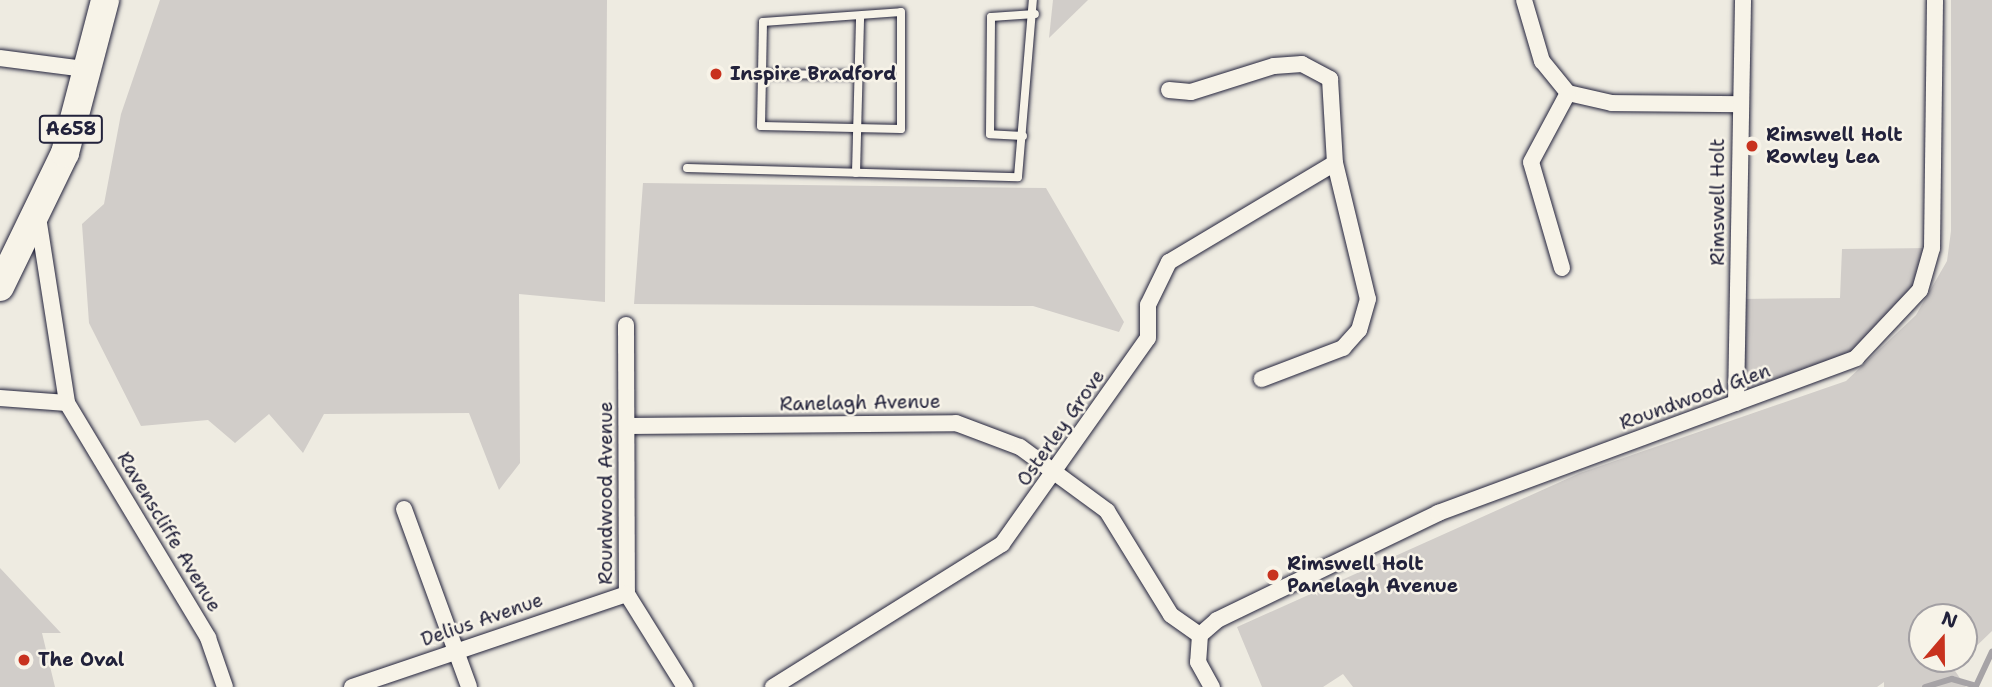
<!DOCTYPE html>
<style>
body{margin:0}
#map{position:relative;width:1992px;height:687px;overflow:hidden;background:#eeebe1;font-family:"Shantell Sans",sans-serif}
div>[style]{position:absolute}
.green>*{inset:0;background:#d1cdc9}
.stream>*{height:6px;margin:-3px;padding:0 3px;transform-origin:3px;border-radius:3px;background:#a6a3a6}
.roads{filter:drop-shadow(0 0 2px #22223b) drop-shadow(0 0 2px #22223b)}
.lane>*{height:8px;margin:-4px;padding:0 4px;transform-origin:4px;border-radius:4px;background:#f7f3e8}
.street>*{height:16px;margin:-8px;padding:0 8px;transform-origin:8px;border-radius:8px;background:#f7f3e8}
.highway>*{height:28px;margin:-14px;padding:0 14px;transform-origin:14px;border-radius:14px;background:#f7f3e8}
.dots>*{width:19px;height:19px;translate:-50% -50%;box-sizing:border-box;border:4px solid #f7f3e8;border-radius:50%}
span{translate:-50% -50%;white-space:nowrap;text-align:center;line-height:1.15;-webkit-text-stroke:5px #f7f3e8;paint-order:stroke}
.shield-label span{padding:2px 5px;background:#f7f3e8;border:2px solid;border-radius:5px;-webkit-text-stroke-width:0}
.shield-label{font-size:18px;color:#22223b;font-weight:700}
.poi-label{font-size:19px;color:#22223b;font-weight:700}
.left{translate:0 -50%;text-align:left}
.street-label{font-size:19px;color:#22223b}
.north{position:absolute;left:1908px;top:603px;width:70px;height:70px;box-sizing:border-box;background:#f7f3e8;border:2px solid #a29fa3;border-radius:50%;rotate:20deg;font-size:19px;font-weight:700;line-height:28px;text-align:center;color:#22223b}
.north::after{content:'';display:block;margin:auto;width:24px;height:32px;background:#c8321e;clip-path:polygon(50% 0,100% 100%,50% 72%,0 100%)}
</style>
<div id="map">
<div class="green">
<div style="clip-path:polygon(160px 0,607px 0,605px 302px,519px 294px,520px 463px,499px 490px,469px 413px,324px 414px,303px 453px,269px 414px,235px 443px,208px 420px,141px 426px,89px 323px,82px 224px,104px 204px,121px 114px)"></div>
<div style="clip-path:polygon(1053px 0,1088px 0,1049px 38px)"></div>
<div style="clip-path:polygon(1951px 0,1992px 0,1992px 631px,1964px 658px,1964px 617px,1922px 617px,1922px 659px,1963px 659px,1951px 665px,1966px 687px,1884px 687px,1884px 682px,1877px 687px,1353px 687px,1343px 674px,1323px 687px,1262px 687px,1237px 627px,1580px 473px,1846px 381px,1916px 315px,1947px 261px,1951px 231px)"></div>
<div style="clip-path:polygon(643px 183px,1046px 188px,1124px 322px,1119px 332px,1033px 306px,634px 304px)"></div>
<div style="clip-path:polygon(1932px 248px,1920px 290px,1856px 358px,1736px 403px,1739px 299px,1840px 298px,1842px 249px)"></div>
<div style="clip-path:polygon(0 568px,61px 633px,42px 633px,55px 687px,0 687px)"></div>
</div>
<div class="stream">
<div style="left:1925px;top:687px;width:28px;rotate:-17deg"></div>
<div style="left:1952px;top:679px;width:25px;rotate:16deg"></div>
<div style="left:1976px;top:686px;width:38px;rotate:-65deg"></div>
</div>
<div class="roads">
<div class="lane">
<div style="left:901px;top:12px;width:117px;rotate:90deg"></div>
<div style="left:901px;top:129px;width:140px;rotate:-178.8deg"></div>
<div style="left:761px;top:126px;width:104px;rotate:-88.9deg"></div>
<div style="left:763px;top:22px;width:138px;rotate:-4.1deg"></div>
<div style="left:762px;top:74px;width:96px;rotate:0.6deg"></div>
<div style="left:1023px;top:136px;width:33px;rotate:-177deg"></div>
<div style="left:990px;top:134px;width:117px;rotate:-89.5deg"></div>
<div style="left:991px;top:17px;width:44px;rotate:-3.9deg"></div>
<div style="left:687px;top:168px;width:331px;rotate:1.6deg"></div>
<div style="left:1018px;top:177px;width:178px;rotate:-85.2deg"></div>
<div style="left:856px;top:173px;width:156px;rotate:-88.5deg"></div>
</div>
<div class="street">
<div style="left:1524px;top:0;width:64px;rotate:73.6deg"></div>
<div style="left:1542px;top:61px;width:41px;rotate:50.9deg"></div>
<div style="left:1568px;top:93px;width:45px;rotate:12.8deg"></div>
<div style="left:1612px;top:103px;width:127px;rotate:0.5deg"></div>
<div style="left:0;top:58px;width:86px;rotate:7.4deg"></div>
<div style="left:1169px;top:90px;width:22px;rotate:5deg"></div>
<div style="left:1191px;top:92px;width:87px;rotate:-17.4deg"></div>
<div style="left:1274px;top:66px;width:28px;rotate:-4deg"></div>
<div style="left:1302px;top:64px;width:32px;rotate:28deg"></div>
<div style="left:1330px;top:79px;width:84px;rotate:86.6deg"></div>
<div style="left:1335px;top:163px;width:140px;rotate:76.4deg"></div>
<div style="left:1368px;top:299px;width:32px;rotate:106deg"></div>
<div style="left:1359px;top:330px;width:24px;rotate:132deg"></div>
<div style="left:1343px;top:348px;width:87px;rotate:159.1deg"></div>
<div style="left:38px;top:217px;width:188px;rotate:81.1deg"></div>
<div style="left:67px;top:403px;width:274px;rotate:59deg"></div>
<div style="left:208px;top:638px;width:52px;rotate:70.9deg"></div>
<div style="left:1562px;top:268px;width:110px;rotate:-106.3deg"></div>
<div style="left:1531px;top:162px;width:78px;rotate:-61.8deg"></div>
<div style="left:626px;top:325px;width:269px;rotate:89.8deg"></div>
<div style="left:627px;top:594px;width:110px;rotate:58.1deg"></div>
<div style="left:0;top:398px;width:67px;rotate:4.3deg"></div>
<div style="left:1736px;top:403px;width:403px;rotate:-89deg"></div>
<div style="left:627px;top:426px;width:329px;rotate:-0.5deg"></div>
<div style="left:956px;top:423px;width:68px;rotate:20.6deg"></div>
<div style="left:1020px;top:447px;width:108px;rotate:36.3deg"></div>
<div style="left:1107px;top:511px;width:122px;rotate:58.4deg"></div>
<div style="left:1171px;top:615px;width:35px;rotate:35deg"></div>
<div style="left:1200px;top:635px;width:27px;rotate:94deg"></div>
<div style="left:1198px;top:662px;width:29px;rotate:61deg"></div>
<div style="left:404px;top:509px;width:189px;rotate:69.9deg"></div>
<div style="left:1200px;top:635px;width:23px;rotate:-41deg"></div>
<div style="left:1217px;top:620px;width:246px;rotate:-25.8deg"></div>
<div style="left:1438px;top:513px;width:446px;rotate:-20.3deg"></div>
<div style="left:1856px;top:358px;width:93px;rotate:-46.7deg"></div>
<div style="left:1920px;top:290px;width:44px;rotate:-74.1deg"></div>
<div style="left:1932px;top:248px;width:248px;rotate:-89.3deg"></div>
<div style="left:352px;top:687px;width:290px;rotate:-18.7deg"></div>
<div style="left:773px;top:687px;width:270px;rotate:-32deg"></div>
<div style="left:1002px;top:544px;width:252px;rotate:-54.7deg"></div>
<div style="left:1148px;top:338px;width:33px;rotate:-90deg"></div>
<div style="left:1148px;top:305px;width:48px;rotate:-64deg"></div>
<div style="left:1169px;top:262px;width:193px;rotate:-30.8deg"></div>
</div>
<div class="highway">
<div style="left:0;top:287px;width:149px;rotate:-64.1deg"></div>
<div style="left:65px;top:153px;width:158px;rotate:-75.3deg"></div>
</div>
</div>
<div class="dots">
<div style="left:716px;top:74px;background:#c8321e"></div>
<div style="left:1752px;top:146px;background:#c8321e"></div>
<div style="left:1273px;top:575px;background:#c8321e"></div>
<div style="left:24px;top:660px;background:#c8321e"></div>
</div>
<div class="shield-label">
<span style="left:71px;top:129px">A658</span>
</div>
<div class="poi-label">
<span class="left" style="left:730px;top:74px">Inspire Bradford</span>
<span class="left" style="left:1766px;top:146px">Rimswell Holt<br>Rowley Lea</span>
<span class="left" style="left:1287px;top:575px">Rimswell Holt<br>Panelagh Avenue</span>
<span class="left" style="left:38px;top:660px">The Oval</span>
</div>
<div class="street-label">
<span style="left:1718px;top:202px;rotate:-90deg">Rimswell Holt</span>
<span style="left:1695px;top:397px;rotate:-20deg">Roundwood Glen</span>
<span style="left:860px;top:403px;rotate:-1deg">Ranelagh Avenue</span>
<span style="left:1061px;top:428px;rotate:-55deg">Osterley Grove</span>
<span style="left:606px;top:493px;rotate:-90deg">Roundwood Avenue</span>
<span style="left:169px;top:532px;rotate:59deg">Ravenscliffe Avenue</span>
<span style="left:482px;top:620px;rotate:-19deg">Delius Avenue</span>
</div>
<div class="north">N</div>
</div>
